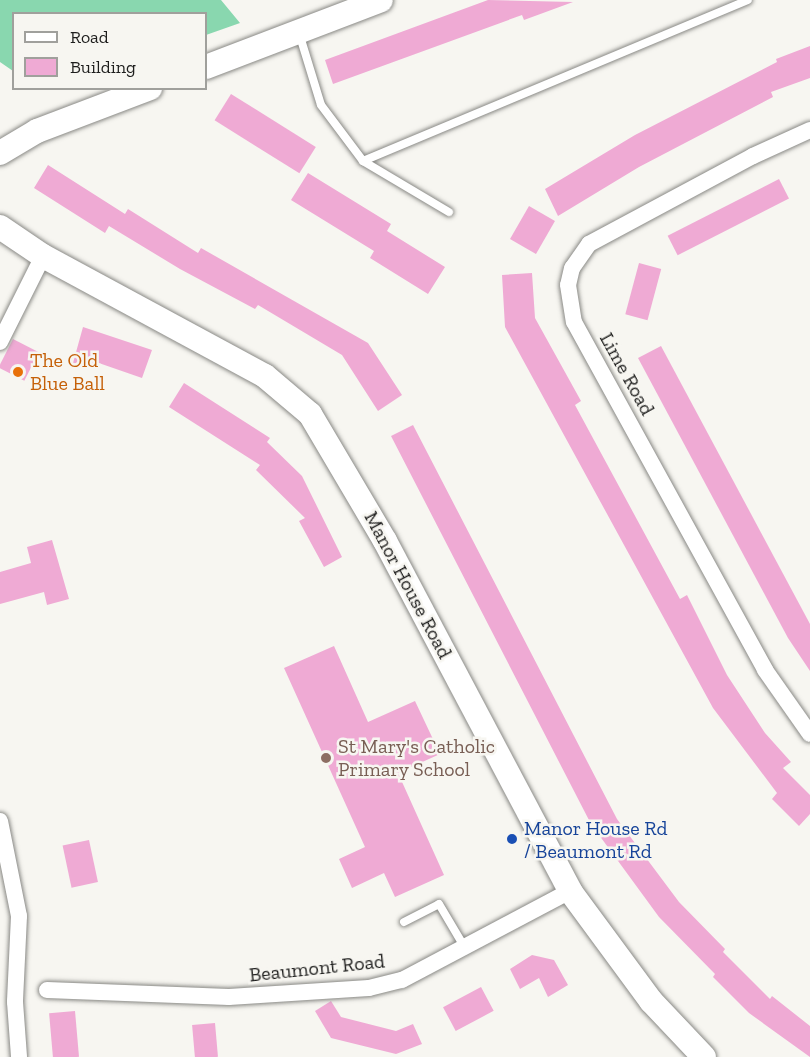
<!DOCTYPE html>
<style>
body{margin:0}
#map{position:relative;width:810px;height:1057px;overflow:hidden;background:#f7f6f1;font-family:"Zilla Slab",serif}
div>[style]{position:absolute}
.green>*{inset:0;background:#89d7af}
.building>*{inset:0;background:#efaad4;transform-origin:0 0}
.roads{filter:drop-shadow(0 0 2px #898985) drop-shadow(0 0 2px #898985)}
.lane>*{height:8px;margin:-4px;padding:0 4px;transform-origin:4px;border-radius:4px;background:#fff}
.street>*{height:16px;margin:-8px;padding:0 8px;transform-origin:8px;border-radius:8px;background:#fff}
.secondary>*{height:24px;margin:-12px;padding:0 12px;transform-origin:12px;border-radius:12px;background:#fff}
.dots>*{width:16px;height:16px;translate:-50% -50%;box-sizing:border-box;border:3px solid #f7f6f1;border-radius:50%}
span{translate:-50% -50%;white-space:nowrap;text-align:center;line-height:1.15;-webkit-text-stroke:5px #f7f6f1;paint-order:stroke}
.food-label{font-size:20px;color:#c56008}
.left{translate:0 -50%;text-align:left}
.street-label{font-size:20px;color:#1e1e1d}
.education-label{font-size:20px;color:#785e54}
.transit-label{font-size:20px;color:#164399}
.legend{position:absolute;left:12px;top:12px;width:195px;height:78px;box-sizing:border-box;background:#f7f6f1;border:2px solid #a0a09c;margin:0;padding:8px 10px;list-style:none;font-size:18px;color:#1e1e1d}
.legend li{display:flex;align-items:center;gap:12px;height:30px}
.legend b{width:30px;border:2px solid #a0a09c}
</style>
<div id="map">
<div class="green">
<div style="clip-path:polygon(0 0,221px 0,240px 23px,206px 35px,206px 14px,14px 14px,13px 71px,0 62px)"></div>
</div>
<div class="building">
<div style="clip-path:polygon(488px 0,573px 2px,524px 20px,522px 15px,333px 84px,325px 60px)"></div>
<div style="clip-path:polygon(810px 46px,810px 78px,771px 92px,773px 97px,639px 167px,558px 216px,545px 189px,635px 135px,777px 62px,776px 59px)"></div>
<div style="left:231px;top:94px;width:100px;height:31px;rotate:32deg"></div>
<div style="clip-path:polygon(48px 165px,125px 214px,128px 209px,198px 253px,201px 248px,368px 343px,402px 395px,378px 411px,342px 355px,258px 305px,255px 309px,180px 269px,109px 226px,105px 233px,34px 188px)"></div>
<div style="clip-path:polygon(308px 173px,391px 224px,387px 231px,445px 267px,428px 294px,370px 258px,374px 251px,291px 200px)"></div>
<div style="left:779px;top:179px;width:22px;height:125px;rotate:63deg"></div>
<div style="left:529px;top:206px;width:30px;height:38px;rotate:30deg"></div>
<div style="left:639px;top:263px;width:23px;height:53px;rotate:15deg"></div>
<div style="clip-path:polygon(532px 273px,535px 318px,581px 401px,575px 405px,680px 599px,687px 595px,727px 675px,765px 733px,791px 762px,783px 768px,810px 795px,810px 814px,799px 826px,772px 799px,777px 793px,713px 708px,505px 327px,502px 275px)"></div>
<div style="clip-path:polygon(83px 327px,152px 350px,142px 378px,93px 361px,91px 368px,73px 363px)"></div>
<div style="left:13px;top:339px;width:29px;height:32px;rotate:27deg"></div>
<div style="clip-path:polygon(661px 346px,810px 624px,810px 671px,788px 638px,638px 358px)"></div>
<div style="clip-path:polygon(184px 383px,270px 438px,267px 442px,302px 476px,342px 557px,324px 567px,299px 521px,305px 518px,256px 470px,260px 465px,169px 407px)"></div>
<div style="clip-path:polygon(413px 425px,617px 819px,679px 902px,725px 949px,723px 952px,770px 999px,772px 996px,810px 1026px,810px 1057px,749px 1013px,713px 977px,715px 974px,659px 917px,591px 824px,391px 436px)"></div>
<div style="clip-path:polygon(52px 540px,69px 599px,47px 605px,44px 592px,0 604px,0 572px,31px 563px,27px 547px)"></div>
<div style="clip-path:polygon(334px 646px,368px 722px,415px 701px,440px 754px,398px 773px,444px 875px,395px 897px,384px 873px,352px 888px,339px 859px,365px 847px,284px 668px)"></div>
<div style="left:89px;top:840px;width:43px;height:27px;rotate:78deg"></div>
<div style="clip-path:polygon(532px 955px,554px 960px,568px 985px,548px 997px,539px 978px,520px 989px,510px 969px)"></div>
<div style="left:481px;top:987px;width:27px;height:43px;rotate:62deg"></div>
<div style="clip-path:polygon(331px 1001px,341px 1017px,396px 1031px,413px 1024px,422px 1044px,396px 1054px,331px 1038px,315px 1011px)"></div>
<div style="left:75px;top:1011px;width:46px;height:26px;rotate:85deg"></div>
<div style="left:215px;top:1023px;width:34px;height:23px;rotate:85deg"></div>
</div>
<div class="roads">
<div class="lane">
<div style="left:299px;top:33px;width:75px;rotate:73deg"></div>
<div style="left:321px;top:105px;width:70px;rotate:53.1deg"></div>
<div style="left:363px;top:161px;width:100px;rotate:30.7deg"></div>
<div style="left:363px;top:161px;width:417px;rotate:-22.7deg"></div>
<div style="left:404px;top:922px;width:39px;rotate:-27deg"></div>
<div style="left:439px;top:904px;width:51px;rotate:59.4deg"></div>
</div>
<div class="street">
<div style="left:810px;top:130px;width:63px;rotate:155.5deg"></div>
<div style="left:753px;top:156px;width:186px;rotate:151.8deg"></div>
<div style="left:589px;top:244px;width:29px;rotate:125deg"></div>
<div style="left:572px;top:268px;width:17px;rotate:103deg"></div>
<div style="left:568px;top:285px;width:37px;rotate:81deg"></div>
<div style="left:574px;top:322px;width:397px;rotate:61.2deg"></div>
<div style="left:765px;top:670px;width:78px;rotate:54.9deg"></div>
<div style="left:0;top:342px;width:96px;rotate:-63.4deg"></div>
<div style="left:0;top:821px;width:97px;rotate:78.7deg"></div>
<div style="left:19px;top:916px;width:86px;rotate:92.7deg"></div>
<div style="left:15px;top:1002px;width:55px;rotate:85.8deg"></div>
<div style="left:47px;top:990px;width:182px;rotate:2.2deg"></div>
<div style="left:229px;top:997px;width:140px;rotate:-3.7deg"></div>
<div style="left:369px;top:988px;width:34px;rotate:-14deg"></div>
<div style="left:402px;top:980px;width:190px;rotate:-27.9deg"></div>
</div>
<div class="secondary">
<div style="left:206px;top:67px;width:187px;rotate:-20.9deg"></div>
<div style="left:0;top:153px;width:43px;rotate:-30.7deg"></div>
<div style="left:37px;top:131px;width:121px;rotate:-20.8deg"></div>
<div style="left:0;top:227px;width:52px;rotate:34deg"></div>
<div style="left:43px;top:256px;width:252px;rotate:28.4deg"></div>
<div style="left:265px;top:376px;width:59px;rotate:40.2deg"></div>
<div style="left:310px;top:414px;width:147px;rotate:59.4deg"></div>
<div style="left:385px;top:541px;width:396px;rotate:62.1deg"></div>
<div style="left:570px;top:891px;width:137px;rotate:53.6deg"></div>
<div style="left:651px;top:1001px;width:77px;rotate:46.6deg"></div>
</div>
</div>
<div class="dots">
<div style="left:18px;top:372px;background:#e8710a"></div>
<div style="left:326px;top:758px;background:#8d6e63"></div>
<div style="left:512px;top:839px;background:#1a4fb4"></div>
</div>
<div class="food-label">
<span class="left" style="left:30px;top:372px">The Old<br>Blue Ball</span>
</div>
<div class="street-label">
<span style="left:627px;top:374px;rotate:61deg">Lime Road</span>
<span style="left:408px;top:585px;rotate:62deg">Manor House Road</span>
<span style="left:317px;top:968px;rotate:-6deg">Beaumont Road</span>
</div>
<div class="education-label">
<span class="left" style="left:338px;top:758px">St Mary's Catholic<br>Primary School</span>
</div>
<div class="transit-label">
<span class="left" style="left:524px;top:840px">Manor House Rd<br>/ Beaumont Rd</span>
</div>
<ul class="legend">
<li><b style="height:8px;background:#fff"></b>Road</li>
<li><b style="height:16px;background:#efaad4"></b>Building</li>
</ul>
</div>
